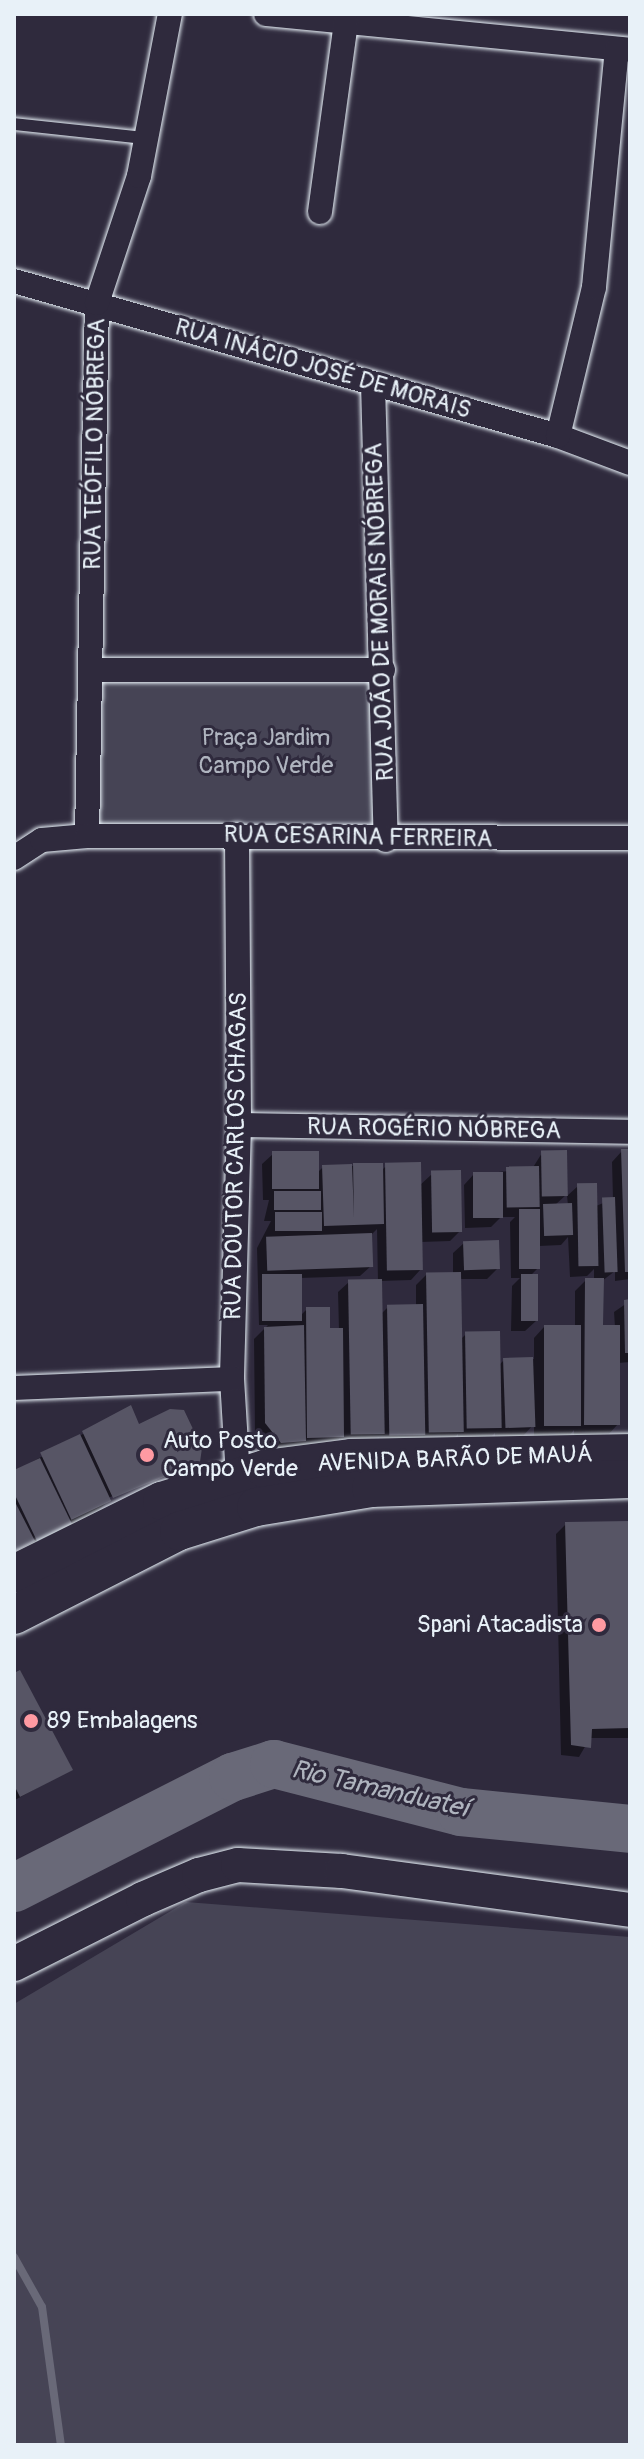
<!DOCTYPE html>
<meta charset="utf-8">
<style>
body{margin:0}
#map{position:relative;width:644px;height:2459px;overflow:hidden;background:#2f2a3d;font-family:Pangolin,sans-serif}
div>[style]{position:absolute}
.green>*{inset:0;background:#464455;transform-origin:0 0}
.shadow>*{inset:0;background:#0007}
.stream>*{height:8px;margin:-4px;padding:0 4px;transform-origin:4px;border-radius:4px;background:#696978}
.river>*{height:48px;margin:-24px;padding:0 24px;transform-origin:24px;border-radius:24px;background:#696978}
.building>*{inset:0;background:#575565;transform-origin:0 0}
.roads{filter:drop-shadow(0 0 2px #e8f1f8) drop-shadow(0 0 2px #e8f1f8)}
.lane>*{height:12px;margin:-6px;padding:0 6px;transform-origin:6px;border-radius:6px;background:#2f2a3d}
.street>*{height:24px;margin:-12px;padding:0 12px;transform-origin:12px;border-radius:12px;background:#2f2a3d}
.secondary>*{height:34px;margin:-17px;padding:0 17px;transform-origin:17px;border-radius:17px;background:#2f2a3d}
.primary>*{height:38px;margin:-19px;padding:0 19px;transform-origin:19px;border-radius:19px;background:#2f2a3d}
.dots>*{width:22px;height:22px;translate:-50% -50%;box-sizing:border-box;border:4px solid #2f2a3d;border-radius:50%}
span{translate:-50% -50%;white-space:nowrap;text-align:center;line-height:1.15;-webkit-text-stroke:6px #2f2a3d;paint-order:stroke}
.street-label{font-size:24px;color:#e8f1f8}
.park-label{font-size:24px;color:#afb4bf}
.poi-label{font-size:24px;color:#e8f1f8}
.left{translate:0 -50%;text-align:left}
.right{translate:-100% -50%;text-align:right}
.water-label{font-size:26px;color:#afb4be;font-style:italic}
.frame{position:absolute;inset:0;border:16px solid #e8f1f8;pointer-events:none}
</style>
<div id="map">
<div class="green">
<div style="left:97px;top:675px;width:280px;height:150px"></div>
<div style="clip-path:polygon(186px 1902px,630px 1937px,630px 2445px,14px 2445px,14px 2004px)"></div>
</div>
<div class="shadow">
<div style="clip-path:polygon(evenodd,622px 1151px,630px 1151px,630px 1279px,615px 1281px,615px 1271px,602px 1281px,601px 1327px,615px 1327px,614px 1312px,630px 1301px,630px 1362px,618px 1363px,618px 1424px,608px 1435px,574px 1435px,574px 1430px,569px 1436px,534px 1436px,534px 1424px,523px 1436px,495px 1437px,495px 1433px,490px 1438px,458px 1439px,458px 1434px,451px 1441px,379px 1445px,379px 1437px,372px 1444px,340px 1445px,340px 1438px,331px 1447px,270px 1452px,255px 1434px,254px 1339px,268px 1325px,259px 1325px,257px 1248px,271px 1221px,264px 1221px,269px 1200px,263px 1200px,262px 1164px,273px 1154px,317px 1173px,323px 1167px,381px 1165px,381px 1171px,386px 1166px,419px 1186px,432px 1174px,460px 1231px,450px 1241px,421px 1242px,421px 1269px,411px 1280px,380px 1281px,381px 1314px,388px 1307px,416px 1306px,416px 1285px,427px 1274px,453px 1274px,453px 1253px,464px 1243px,498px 1268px,487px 1279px,459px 1279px,460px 1340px,466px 1334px,499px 1365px,504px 1360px,534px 1359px,534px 1338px,544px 1327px,575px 1327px,575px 1291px,586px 1280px,594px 1280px,594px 1269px,587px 1276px,570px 1277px,568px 1237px,561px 1245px,539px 1246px,539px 1267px,530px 1276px,536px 1321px,525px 1331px,511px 1331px,512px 1286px,520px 1278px,511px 1278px,510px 1222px,515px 1217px,501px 1217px,491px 1227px,465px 1228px,464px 1185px,474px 1174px,532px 1169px,542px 1153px,566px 1195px,555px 1205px,568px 1205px,567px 1196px,578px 1186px,596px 1206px,613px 1199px,612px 1162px,622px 1151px,377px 1229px,378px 1281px,349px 1282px,338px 1292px,339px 1330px,328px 1330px,307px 1309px,301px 1315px,300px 1278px,360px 1276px,371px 1266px,372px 1234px,377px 1229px)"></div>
<div style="clip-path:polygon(130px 1408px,138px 1427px,197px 1461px,103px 1500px,107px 1502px,98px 1511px,14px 1556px,14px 1472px)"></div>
<div style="clip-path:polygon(630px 1523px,630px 1738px,590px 1738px,579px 1757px,561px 1755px,556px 1534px,566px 1524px)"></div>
<div style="clip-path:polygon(14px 1675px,70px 1770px,15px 1800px,14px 1798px)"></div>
</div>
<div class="stream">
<div style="left:14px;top:2257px;width:57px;rotate:60.8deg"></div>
<div style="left:42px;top:2307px;width:139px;rotate:82.2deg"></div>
</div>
<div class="river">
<div style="left:14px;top:1888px;width:246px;rotate:-26.9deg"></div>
<div style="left:233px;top:1777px;width:43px;rotate:-17.6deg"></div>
<div style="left:274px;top:1764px;width:193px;rotate:14.4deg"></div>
<div style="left:461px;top:1812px;width:170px;rotate:5.7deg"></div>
</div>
<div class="building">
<div style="clip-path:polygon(621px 1149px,630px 1149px,630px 1272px,625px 1272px)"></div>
<div style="left:567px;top:1150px;width:46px;height:26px;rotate:89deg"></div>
<div style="left:319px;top:1151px;width:38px;height:47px;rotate:90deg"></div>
<div style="left:421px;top:1162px;width:108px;height:36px;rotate:89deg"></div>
<div style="clip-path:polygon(353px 1163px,383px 1163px,384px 1224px,324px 1226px,322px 1165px,352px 1164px,354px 1218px)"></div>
<div style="left:539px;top:1166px;width:41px;height:33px;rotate:89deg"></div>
<div style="left:461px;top:1170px;width:62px;height:30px;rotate:89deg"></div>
<div style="left:473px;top:1172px;width:30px;height:46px"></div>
<div style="left:597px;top:1183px;width:83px;height:20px;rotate:89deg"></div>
<div style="left:321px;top:1191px;width:19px;height:47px;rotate:90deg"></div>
<div style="left:615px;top:1197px;width:75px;height:13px;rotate:88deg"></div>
<div style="left:572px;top:1203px;width:32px;height:29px;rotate:88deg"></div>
<div style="left:519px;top:1209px;width:21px;height:60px"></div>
<div style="left:322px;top:1212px;width:19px;height:47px;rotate:90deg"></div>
<div style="left:372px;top:1233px;width:34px;height:106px;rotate:88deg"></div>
<div style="left:499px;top:1240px;width:29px;height:36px;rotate:88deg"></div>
<div style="left:461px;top:1272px;width:160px;height:35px;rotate:89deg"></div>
<div style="left:262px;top:1274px;width:40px;height:47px"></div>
<div style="left:521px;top:1274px;width:17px;height:47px"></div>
<div style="clip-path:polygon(585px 1278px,604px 1278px,603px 1325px,620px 1325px,620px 1425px,584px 1425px)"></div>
<div style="left:382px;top:1279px;width:155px;height:34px;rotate:89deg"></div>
<div style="clip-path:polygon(630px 1299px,630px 1353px,625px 1353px,624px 1300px)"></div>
<div style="left:423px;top:1304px;width:131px;height:36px;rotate:89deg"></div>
<div style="clip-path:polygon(306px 1307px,330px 1307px,330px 1328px,343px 1328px,344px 1437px,307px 1438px)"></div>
<div style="clip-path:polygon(304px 1325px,306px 1441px,281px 1443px,265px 1423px,264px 1327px)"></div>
<div style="left:544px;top:1325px;width:37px;height:101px"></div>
<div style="left:500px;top:1331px;width:97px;height:35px;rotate:89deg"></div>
<div style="left:533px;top:1357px;width:70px;height:30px;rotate:88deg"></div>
<div style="clip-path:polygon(131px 1405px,139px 1424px,170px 1409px,184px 1410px,202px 1448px,200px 1462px,113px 1498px,82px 1431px)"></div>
<div style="left:80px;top:1434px;width:74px;height:44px;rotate:65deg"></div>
<div style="clip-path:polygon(40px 1458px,72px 1524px,37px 1541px,14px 1493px,14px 1470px)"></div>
<div style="clip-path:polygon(14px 1500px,35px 1541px,14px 1552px)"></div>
<div style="clip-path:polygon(630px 1521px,630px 1728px,592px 1729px,591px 1748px,571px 1745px,565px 1522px)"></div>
<div style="clip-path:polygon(20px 1670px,73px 1770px,20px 1797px,14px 1785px,14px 1673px)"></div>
</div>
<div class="roads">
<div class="lane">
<div style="left:14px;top:124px;width:132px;rotate:6.1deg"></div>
</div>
<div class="street">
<div style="left:266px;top:14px;width:366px;rotate:5.6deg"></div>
<div style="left:320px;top:212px;width:191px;rotate:-82.2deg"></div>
<div style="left:14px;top:281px;width:566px;rotate:15.9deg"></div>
<div style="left:558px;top:436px;width:77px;rotate:20.6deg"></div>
<div style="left:373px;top:384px;width:456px;rotate:88.4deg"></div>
<div style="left:558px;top:436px;width:153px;rotate:-76.4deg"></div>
<div style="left:594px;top:287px;width:239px;rotate:-84.5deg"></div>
<div style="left:90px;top:670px;width:293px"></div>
<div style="left:237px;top:835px;width:290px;rotate:89.6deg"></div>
<div style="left:239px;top:1125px;width:254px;rotate:91.6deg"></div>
<div style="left:232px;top:1379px;width:99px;rotate:86.5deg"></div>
<div style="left:87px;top:836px;width:533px;rotate:-88.93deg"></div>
<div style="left:97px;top:303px;width:134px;rotate:-71.7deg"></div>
<div style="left:139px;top:176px;width:165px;rotate:-79.2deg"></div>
<div style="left:14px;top:858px;width:33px;rotate:-33deg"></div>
<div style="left:42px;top:840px;width:45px;rotate:-5.1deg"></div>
<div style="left:87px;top:836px;width:543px;rotate:0.21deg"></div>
<div style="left:239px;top:1125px;width:391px;rotate:1deg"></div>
<div style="left:14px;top:1388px;width:218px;rotate:-2.4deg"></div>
</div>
<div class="secondary">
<div style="left:14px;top:1964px;width:144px;rotate:-26.7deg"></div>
<div style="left:143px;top:1899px;width:61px;rotate:-23.2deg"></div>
<div style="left:199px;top:1875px;width:40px;rotate:-14.4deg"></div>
<div style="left:238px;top:1865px;width:104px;rotate:3.3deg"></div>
<div style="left:342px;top:1871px;width:291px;rotate:7.7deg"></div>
</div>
<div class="primary">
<div style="left:14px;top:1574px;width:165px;rotate:-26.3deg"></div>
<div style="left:162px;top:1501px;width:108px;rotate:-17.3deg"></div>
<div style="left:265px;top:1469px;width:88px;rotate:-7.2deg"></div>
<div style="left:352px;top:1458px;width:278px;rotate:-1deg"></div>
<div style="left:14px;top:1615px;width:185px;rotate:-27deg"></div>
<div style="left:179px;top:1531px;width:81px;rotate:-17.3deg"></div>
<div style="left:256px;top:1507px;width:117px;rotate:-9.4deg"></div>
<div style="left:371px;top:1488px;width:259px;rotate:-2deg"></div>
</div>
</div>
<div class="dots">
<div style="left:147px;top:1455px;background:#ff9aa2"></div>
<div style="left:599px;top:1625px;background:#ff9aa2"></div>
<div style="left:31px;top:1721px;background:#ff9aa2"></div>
</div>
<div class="street-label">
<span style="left:323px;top:369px;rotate:16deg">RUA INÁCIO JOSÉ DE MORAIS</span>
<span style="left:95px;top:444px;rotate:-89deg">RUA TEÓFILO NÓBREGA</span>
<span style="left:380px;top:612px;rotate:-92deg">RUA JOÃO DE MORAIS NÓBREGA</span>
<span style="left:358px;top:837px;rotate:1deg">RUA CESARINA FERREIRA</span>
<span style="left:434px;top:1129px;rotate:1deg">RUA ROGÉRIO NÓBREGA</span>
<span style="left:236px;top:1156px;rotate:-89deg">RUA DOUTOR CARLOS CHAGAS</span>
<span style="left:455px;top:1459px;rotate:-2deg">AVENIDA BARÃO DE MAUÁ</span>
</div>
<div class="park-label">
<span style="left:266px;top:752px">Praça Jardim<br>Campo Verde</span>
</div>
<div class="poi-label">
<span class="left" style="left:163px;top:1455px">Auto Posto<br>Campo Verde</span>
<span class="right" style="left:583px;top:1625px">Spani Atacadista</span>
<span class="left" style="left:47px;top:1721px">89 Embalagens</span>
</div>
<div class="water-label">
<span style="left:380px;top:1790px;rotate:13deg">Rio Tamanduateí</span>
</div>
<div class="frame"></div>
</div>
